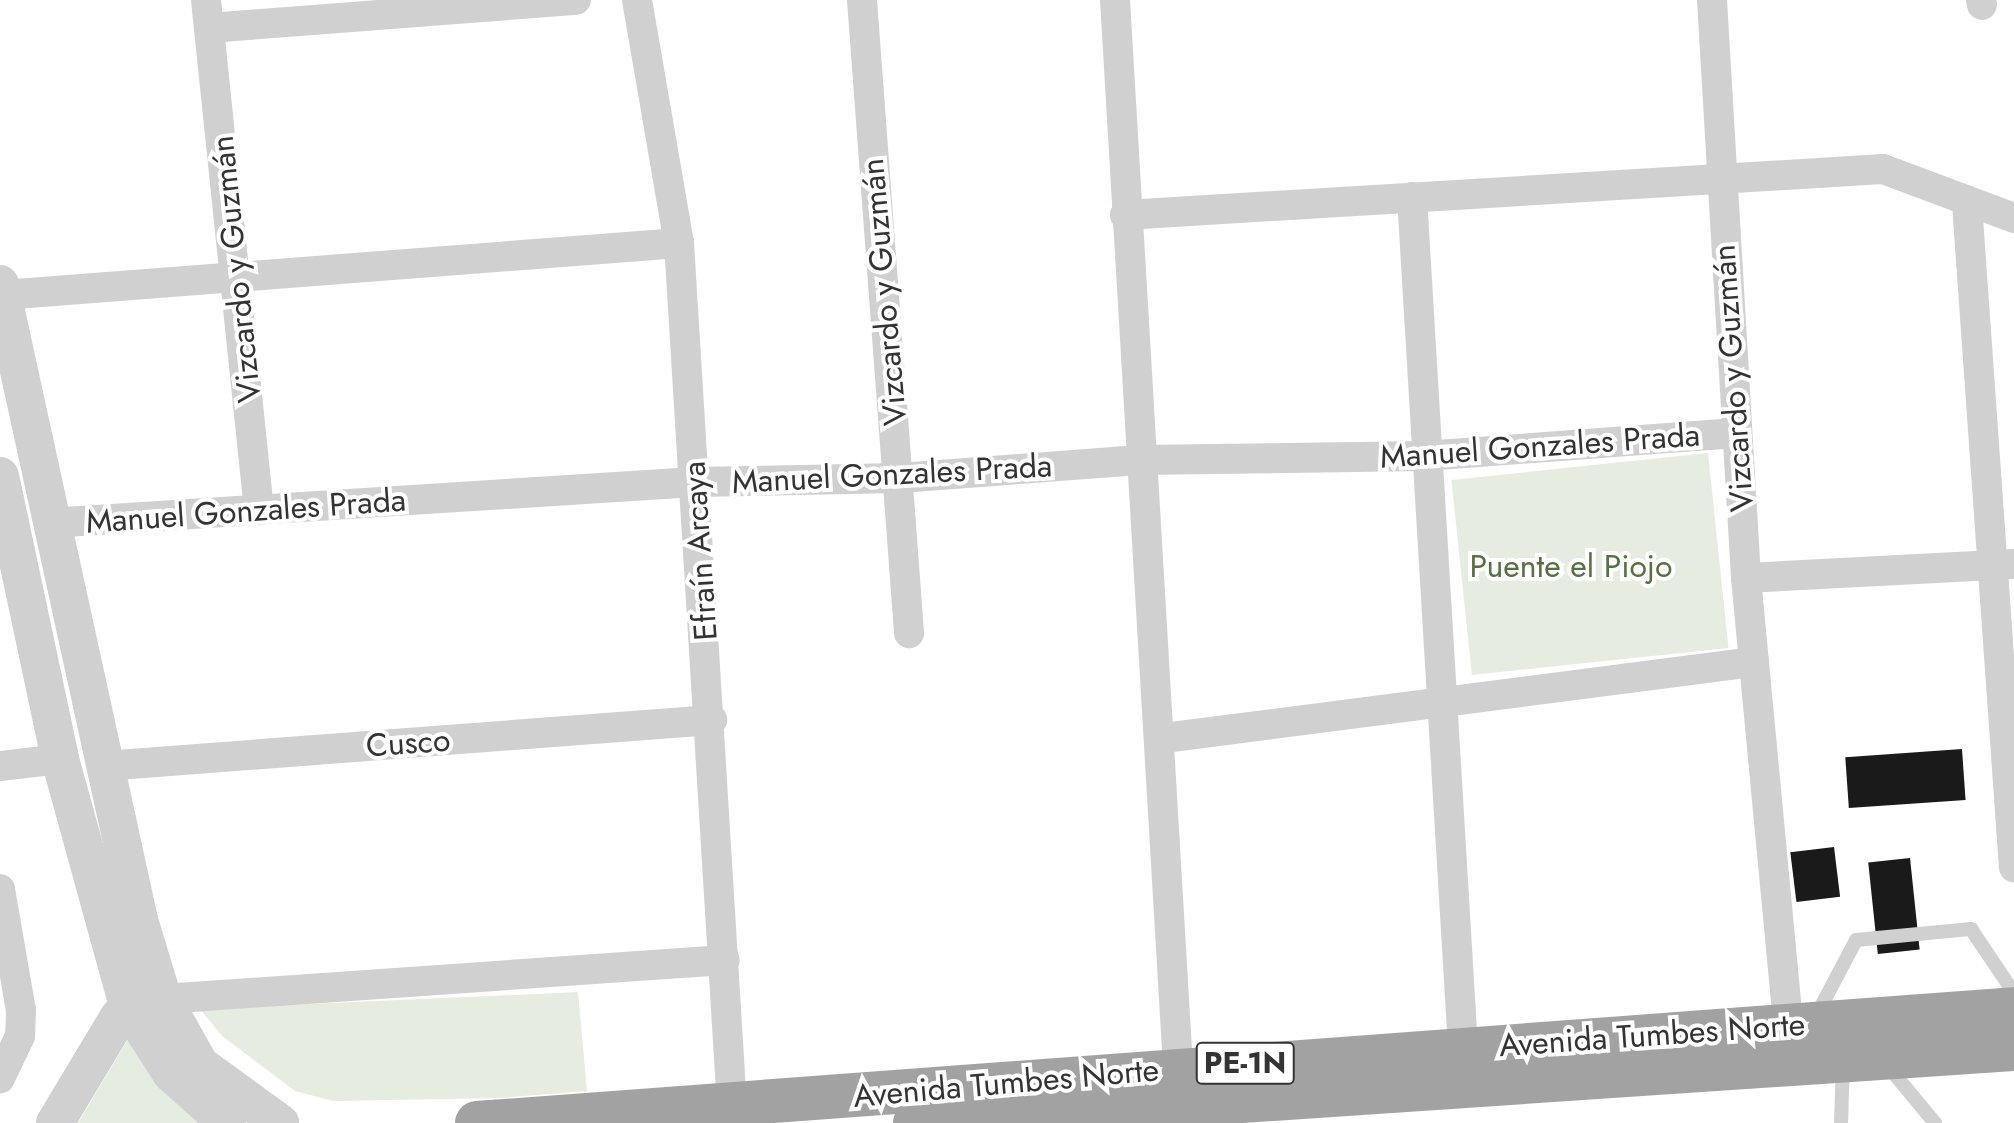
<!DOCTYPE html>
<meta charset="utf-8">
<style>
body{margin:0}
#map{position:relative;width:2014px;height:1123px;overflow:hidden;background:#fff;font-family:Jost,sans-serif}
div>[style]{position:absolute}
.green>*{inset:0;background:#e6ecdf;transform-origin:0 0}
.building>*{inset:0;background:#1a1a1a;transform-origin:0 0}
.service>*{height:14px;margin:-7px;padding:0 7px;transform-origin:7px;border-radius:7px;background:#d0d0d0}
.minor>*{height:30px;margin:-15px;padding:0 15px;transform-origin:15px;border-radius:15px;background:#d0d0d0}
.tertiary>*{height:38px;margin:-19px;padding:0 19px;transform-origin:19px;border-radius:19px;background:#d0d0d0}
.trunk>*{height:44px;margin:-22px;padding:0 22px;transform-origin:22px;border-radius:22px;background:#a2a2a2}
span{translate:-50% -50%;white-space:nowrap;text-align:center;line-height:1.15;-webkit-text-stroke:8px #fff;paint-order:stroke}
.shield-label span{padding:2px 6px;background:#fff;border:2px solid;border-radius:6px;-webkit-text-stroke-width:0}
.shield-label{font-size:30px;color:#333;font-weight:700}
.street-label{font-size:32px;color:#333}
.park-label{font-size:32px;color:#56703f}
</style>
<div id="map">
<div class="green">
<div style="left:1708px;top:453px;width:196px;height:258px;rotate:84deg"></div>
<div style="clip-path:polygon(578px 992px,587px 1091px,500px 1098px,333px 1101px,295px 1091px,222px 1036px,200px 1009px)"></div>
<div style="clip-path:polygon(127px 1041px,134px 1041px,211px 1123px,78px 1123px)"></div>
</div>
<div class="building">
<div style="left:1962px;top:749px;width:51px;height:117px;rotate:86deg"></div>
<div style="left:1834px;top:847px;width:50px;height:44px;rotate:83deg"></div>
<div style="left:1910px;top:858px;width:92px;height:42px;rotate:84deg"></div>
</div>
<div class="service">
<div style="left:1816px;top:1016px;width:86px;rotate:-62.2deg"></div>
<div style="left:1856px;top:940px;width:116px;rotate:-5.5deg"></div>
<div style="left:1971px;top:929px;width:77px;rotate:56.1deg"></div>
<div style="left:1886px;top:1064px;width:77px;rotate:50.3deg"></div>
<div style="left:1841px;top:1123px;width:60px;rotate:-88.1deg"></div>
</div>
<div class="minor">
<div style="left:206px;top:0;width:513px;rotate:84.07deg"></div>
<div style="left:637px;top:0;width:247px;rotate:80.2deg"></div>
<div style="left:679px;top:243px;width:865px;rotate:86.49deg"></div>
<div style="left:862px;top:0;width:635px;rotate:85.75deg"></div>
<div style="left:1115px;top:0;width:1070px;rotate:86.62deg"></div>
<div style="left:1712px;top:0;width:579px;rotate:86.63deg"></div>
<div style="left:1746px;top:578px;width:450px;rotate:84.6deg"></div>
<div style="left:1981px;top:0;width:5px;rotate:79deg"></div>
<div style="left:209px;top:28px;width:368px;rotate:-4.4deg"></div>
<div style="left:1412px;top:197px;width:852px;rotate:86.57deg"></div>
<div style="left:1967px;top:204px;width:665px;rotate:85.95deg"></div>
<div style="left:1125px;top:215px;width:759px;rotate:-3.47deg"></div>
<div style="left:1883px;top:169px;width:140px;rotate:20.5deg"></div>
<div style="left:3px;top:295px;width:678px;rotate:-4.4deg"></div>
<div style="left:49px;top:523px;width:647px;rotate:-3.63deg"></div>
<div style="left:695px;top:482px;width:205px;rotate:-1.1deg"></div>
<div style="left:900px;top:478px;width:240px;rotate:-4.3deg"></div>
<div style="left:1139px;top:460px;width:285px;rotate:-0.8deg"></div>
<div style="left:1424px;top:456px;width:313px;rotate:-4.2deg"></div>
<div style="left:1746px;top:578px;width:268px;rotate:-3deg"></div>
<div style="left:1164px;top:738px;width:595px;rotate:-7.34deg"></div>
<div style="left:0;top:766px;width:60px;rotate:-6.7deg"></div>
<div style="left:104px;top:766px;width:610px;rotate:-4.33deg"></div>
<div style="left:0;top:889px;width:123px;rotate:80.2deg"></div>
<div style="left:21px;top:1010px;width:26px;rotate:92deg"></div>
<div style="left:20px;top:1036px;width:47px;rotate:115.5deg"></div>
<div style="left:163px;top:999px;width:563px;rotate:-3.97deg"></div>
</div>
<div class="tertiary">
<div style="left:0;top:284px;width:651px;rotate:77.67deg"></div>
<div style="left:139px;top:920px;width:83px;rotate:73.1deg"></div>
<div style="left:163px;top:999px;width:76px;rotate:60.7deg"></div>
<div style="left:200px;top:1065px;width:99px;rotate:35.9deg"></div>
<div style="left:0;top:476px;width:289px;rotate:78deg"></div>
<div style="left:60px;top:759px;width:256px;rotate:74.6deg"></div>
<div style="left:128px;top:1006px;width:80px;rotate:57.3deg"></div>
<div style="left:171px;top:1073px;width:75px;rotate:41.8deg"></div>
<div style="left:55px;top:1123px;width:122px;rotate:-59deg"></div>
<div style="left:118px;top:1018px;width:16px;rotate:-50deg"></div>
<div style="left:128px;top:1006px;width:21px;rotate:-11deg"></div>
</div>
<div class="trunk">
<div style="left:477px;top:1123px;width:1541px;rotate:-4.24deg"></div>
<div style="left:915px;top:1123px;width:1101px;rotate:-3.85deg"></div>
</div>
<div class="shield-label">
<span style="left:1245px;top:1063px">PE-1N</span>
</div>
<div class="street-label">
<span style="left:236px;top:269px;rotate:-96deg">Vizcardo y Guzmán</span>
<span style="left:884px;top:292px;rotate:-95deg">Vizcardo y Guzmán</span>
<span style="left:1733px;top:378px;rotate:-94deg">Vizcardo y Guzmán</span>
<span style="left:1540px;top:446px;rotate:-4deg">Manuel Gonzales Prada</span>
<span style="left:892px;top:474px;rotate:-3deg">Manuel Gonzales Prada</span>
<span style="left:246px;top:511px;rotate:-4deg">Manuel Gonzales Prada</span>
<span style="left:700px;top:551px;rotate:-94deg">Efraín Arcaya</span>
<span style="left:408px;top:743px;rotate:-4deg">Cusco</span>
<span style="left:1652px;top:1035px;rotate:-4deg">Avenida Tumbes Norte</span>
<span style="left:1006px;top:1083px;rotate:-5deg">Avenida Tumbes Norte</span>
</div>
<div class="park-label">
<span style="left:1571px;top:566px">Puente el Piojo</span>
</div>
</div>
